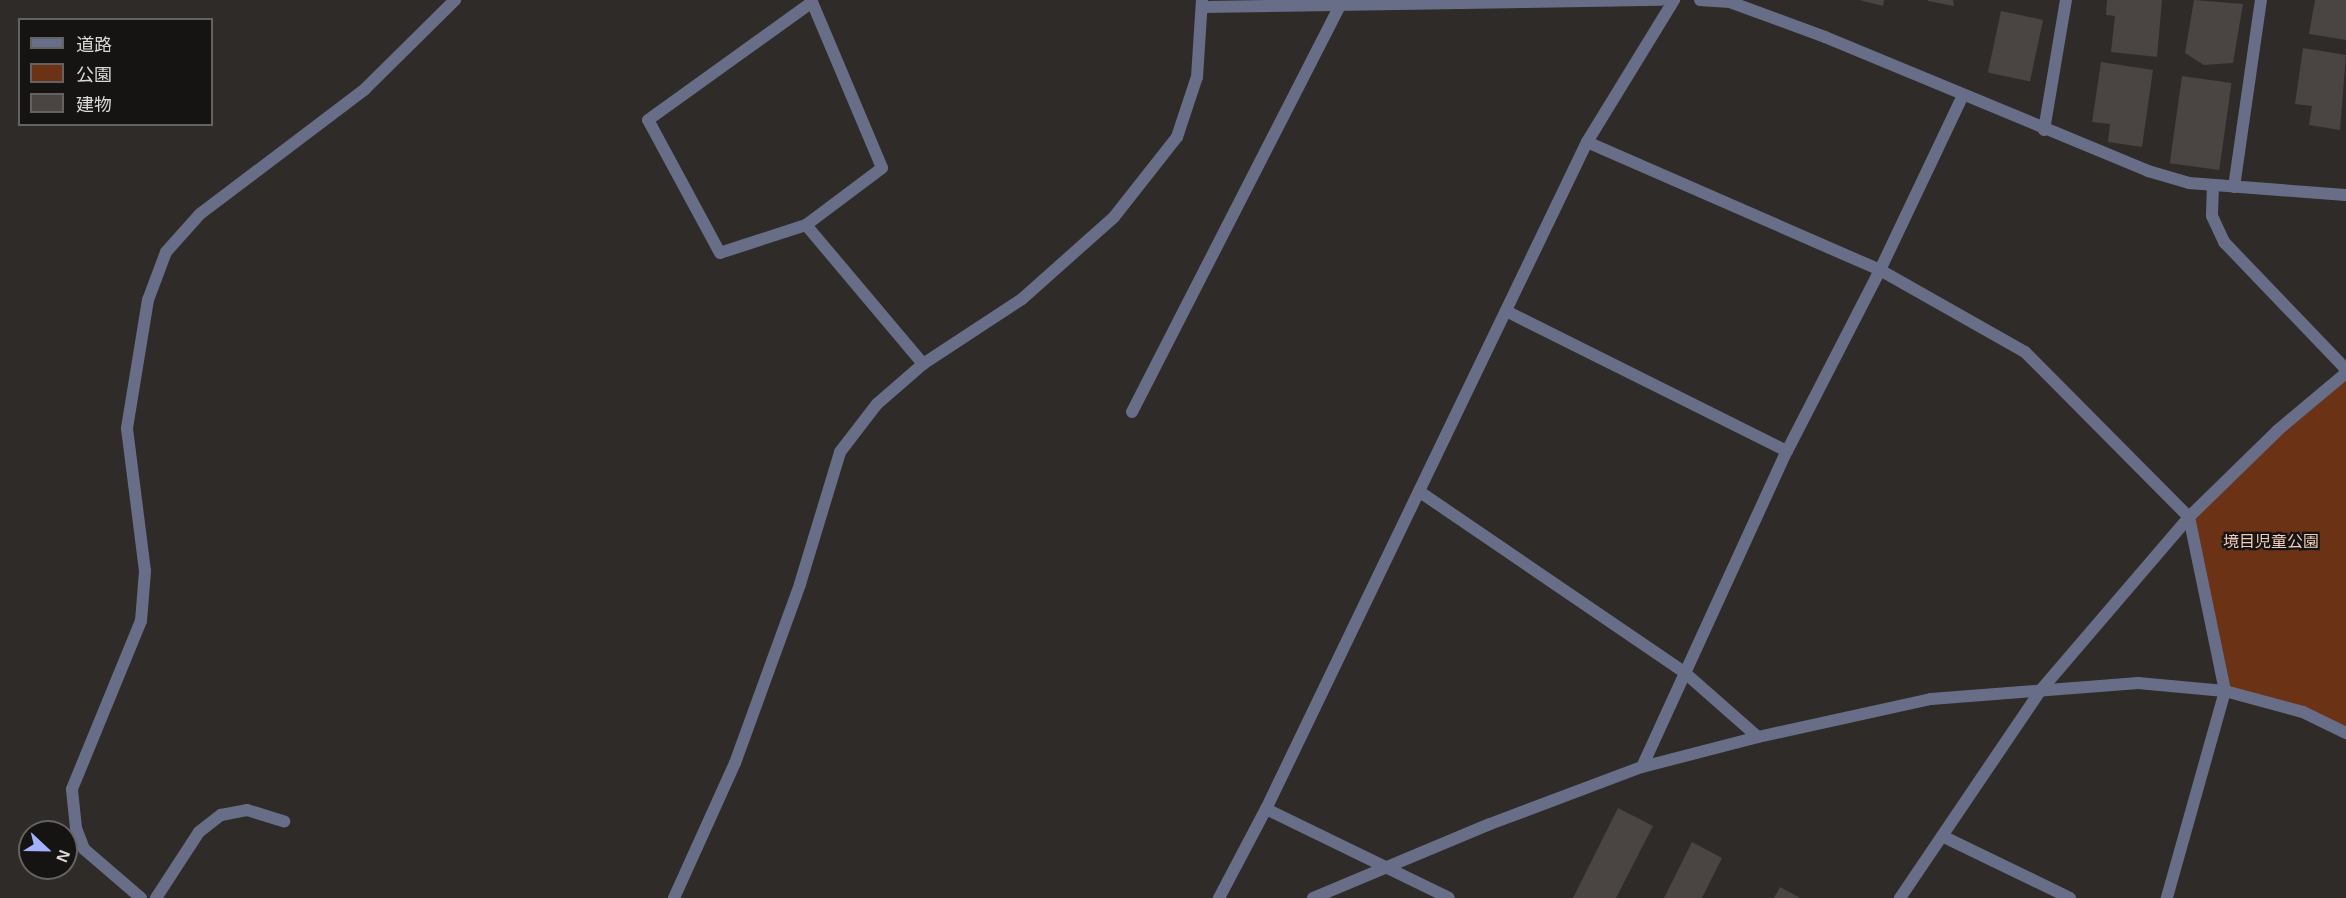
<!DOCTYPE html>
<meta charset="utf-8">
<style>
body{margin:0}
#map{position:relative;width:2346px;height:898px;overflow:hidden;background:#2f2b29;font-family:Arial,"Noto Sans JP",sans-serif}
div>[style]{position:absolute}
.green>*{inset:0;background:#6b3216}
.building>*{inset:0;background:#4a4543;transform-origin:0 0}
.service>*{height:12px;margin:-6px;padding:0 6px;transform-origin:6px;border-radius:6px;background:#686e88}
.minor>*{height:12px;margin:-6px;padding:0 6px;transform-origin:6px;border-radius:6px;background:#686e88}
span{translate:-50% -50%;white-space:nowrap;text-align:center;line-height:1.15;-webkit-text-stroke:4.5px #161413;paint-order:stroke}
.park-label{font-size:16px;color:#f2ccbb}
.legend{position:absolute;left:18px;top:18px;width:195px;height:108px;box-sizing:border-box;background:#161413;border:2px solid #656362;margin:0;padding:8px 10px;list-style:none;font-size:18px;color:#dcd9d8}
.legend li{display:flex;align-items:center;gap:12px;height:30px}
.legend b{width:30px;border:2px solid #656362}
.north{position:absolute;left:18px;top:820px;width:60px;height:60px;box-sizing:border-box;background:#161413;border:2px solid #656362;border-radius:50%;rotate:112deg;font-size:16px;font-weight:700;line-height:24px;text-align:center;color:#dcd9d8}
.north::after{content:'';display:block;margin:auto;width:21px;height:27px;background:#a2b2fd;clip-path:polygon(50% 0,100% 100%,50% 72%,0 100%)}
</style>
<div id="map">
<div class="green">
<div style="clip-path:polygon(2346px 373px,2346px 733px,2225px 691px,2189px 517px)"></div>
</div>
<div class="building">
<div style="clip-path:polygon(1859px 0,1884px 0,1883px 6px)"></div>
<div style="clip-path:polygon(1953px 0,1954px 6px,1928px 1px,1928px 0)"></div>
<div style="clip-path:polygon(2107px 0,2162px 0,2157px 57px,2111px 52px,2115px 16px,2106px 15px)"></div>
<div style="clip-path:polygon(2194px 0,2243px 4px,2233px 63px,2204px 65px,2185px 53px)"></div>
<div style="clip-path:polygon(2315px 0,2346px 0,2346px 40px,2309px 34px)"></div>
<div style="left:2001px;top:11px;width:43px;height:63px;rotate:12deg"></div>
<div style="clip-path:polygon(2303px 48px,2346px 55px,2340px 130px,2309px 125px,2312px 106px,2295px 104px)"></div>
<div style="clip-path:polygon(2101px 62px,2153px 70px,2142px 147px,2108px 142px,2110px 124px,2092px 122px)"></div>
<div style="left:2182px;top:76px;width:50px;height:88px;rotate:8deg"></div>
<div style="clip-path:polygon(1618px 808px,1653px 826px,1616px 898px,1573px 898px)"></div>
<div style="clip-path:polygon(1692px 842px,1722px 858px,1702px 898px,1664px 898px)"></div>
<div style="clip-path:polygon(1780px 887px,1800px 898px,1774px 898px)"></div>
</div>
<div class="service">
<div style="left:1132px;top:412px;width:456px;rotate:-62.9deg"></div>
</div>
<div class="minor">
<div style="left:1700px;top:0;width:30px;rotate:4deg"></div>
<div style="left:1730px;top:2px;width:101px;rotate:20.2deg"></div>
<div style="left:1825px;top:37px;width:350px;rotate:22.5deg"></div>
<div style="left:2148px;top:171px;width:43px;rotate:16.3deg"></div>
<div style="left:2189px;top:183px;width:157px;rotate:4.4deg"></div>
<div style="left:1204px;top:7px;width:457px;rotate:-0.9deg"></div>
<div style="left:2044px;top:130px;width:132px;rotate:-80.4deg"></div>
<div style="left:1587px;top:142px;width:320px;rotate:23.6deg"></div>
<div style="left:1880px;top:270px;width:194px;rotate:-64.6deg"></div>
<div style="left:2213px;top:185px;width:31px;rotate:92deg"></div>
<div style="left:2212px;top:216px;width:29px;rotate:65deg"></div>
<div style="left:2224px;top:242px;width:176px;rotate:46.2deg"></div>
<div style="left:2234px;top:187px;width:189px;rotate:-81.8deg"></div>
<div style="left:806px;top:225px;width:90px;rotate:162deg"></div>
<div style="left:720px;top:253px;width:151px;rotate:-118.4deg"></div>
<div style="left:648px;top:120px;width:202px;rotate:-35.7deg"></div>
<div style="left:812px;top:2px;width:180px;rotate:67.1deg"></div>
<div style="left:882px;top:168px;width:95px;rotate:143.1deg"></div>
<div style="left:806px;top:225px;width:182px;rotate:49.9deg"></div>
<div style="left:1506px;top:311px;width:314px;rotate:26.5deg"></div>
<div style="left:1420px;top:492px;width:320px;rotate:34.3deg"></div>
<div style="left:1684px;top:672px;width:98px;rotate:41.3deg"></div>
<div style="left:1642px;top:767px;width:348px;rotate:-65.4deg"></div>
<div style="left:1787px;top:451px;width:203px;rotate:-62.8deg"></div>
<div style="left:1880px;top:270px;width:167px;rotate:29.5deg"></div>
<div style="left:2025px;top:352px;width:233px;rotate:45.2deg"></div>
<div style="left:2189px;top:517px;width:178px;rotate:78.3deg"></div>
<div style="left:2225px;top:691px;width:215px;rotate:105.7deg"></div>
<div style="left:1266px;top:809px;width:203px;rotate:25.9deg"></div>
<div style="left:1942px;top:836px;width:142px;rotate:25.8deg"></div>
<div style="left:141px;top:898px;width:75px;rotate:-139.3deg"></div>
<div style="left:84px;top:849px;width:22px;rotate:-111deg"></div>
<div style="left:76px;top:828px;width:39px;rotate:-96deg"></div>
<div style="left:72px;top:789px;width:182px;rotate:-67.7deg"></div>
<div style="left:141px;top:621px;width:50px;rotate:-85.4deg"></div>
<div style="left:145px;top:571px;width:144px;rotate:-97.2deg"></div>
<div style="left:127px;top:428px;width:130px;rotate:-80.7deg"></div>
<div style="left:148px;top:300px;width:51px;rotate:-69.4deg"></div>
<div style="left:166px;top:252px;width:51px;rotate:-48.2deg"></div>
<div style="left:200px;top:214px;width:207px;rotate:-37.1deg"></div>
<div style="left:365px;top:89px;width:127px;rotate:-44.7deg"></div>
<div style="left:156px;top:898px;width:79px;rotate:-56.9deg"></div>
<div style="left:199px;top:832px;width:28px;rotate:-38deg"></div>
<div style="left:221px;top:815px;width:26px;rotate:-11deg"></div>
<div style="left:247px;top:810px;width:39px;rotate:17deg"></div>
<div style="left:674px;top:898px;width:148px;rotate:-65.7deg"></div>
<div style="left:735px;top:763px;width:190px;rotate:-70deg"></div>
<div style="left:800px;top:584px;width:138px;rotate:-73.1deg"></div>
<div style="left:840px;top:452px;width:61px;rotate:-52.4deg"></div>
<div style="left:877px;top:404px;width:61px;rotate:-41deg"></div>
<div style="left:923px;top:364px;width:118px;rotate:-33.3deg"></div>
<div style="left:1022px;top:299px;width:123px;rotate:-41.7deg"></div>
<div style="left:1114px;top:217px;width:102px;rotate:-51.8deg"></div>
<div style="left:1177px;top:137px;width:63px;rotate:-71.6deg"></div>
<div style="left:1197px;top:77px;width:77px;rotate:-86.3deg"></div>
<div style="left:1219px;top:898px;width:101px;rotate:-62.2deg"></div>
<div style="left:1266px;top:809px;width:740px;rotate:-64.3deg"></div>
<div style="left:1587px;top:142px;width:167px;rotate:-58.5deg"></div>
<div style="left:1313px;top:898px;width:192px;rotate:-22.7deg"></div>
<div style="left:1490px;top:824px;width:162px;rotate:-20.6deg"></div>
<div style="left:1642px;top:767px;width:120px;rotate:-14.5deg"></div>
<div style="left:1758px;top:737px;width:177px;rotate:-12.4deg"></div>
<div style="left:1931px;top:699px;width:208px;rotate:-4.4deg"></div>
<div style="left:2138px;top:683px;width:87px;rotate:5.3deg"></div>
<div style="left:2225px;top:691px;width:81px;rotate:15.1deg"></div>
<div style="left:2303px;top:712px;width:48px;rotate:26deg"></div>
<div style="left:1900px;top:898px;width:250px;rotate:-55.9deg"></div>
<div style="left:2040px;top:691px;width:229px;rotate:-49.4deg"></div>
<div style="left:2189px;top:517px;width:124px;rotate:-44.3deg"></div>
<div style="left:2278px;top:430px;width:89px;rotate:-40deg"></div>
</div>
<div class="park-label">
<span style="left:2271px;top:542px">境目児童公園</span>
</div>
<ul class="legend">
<li><b style="height:8px;background:#686e88"></b>道路</li>
<li><b style="height:16px;background:#6b3216"></b>公園</li>
<li><b style="height:16px;background:#4a4543"></b>建物</li>
</ul>
<div class="north">N</div>
</div>
